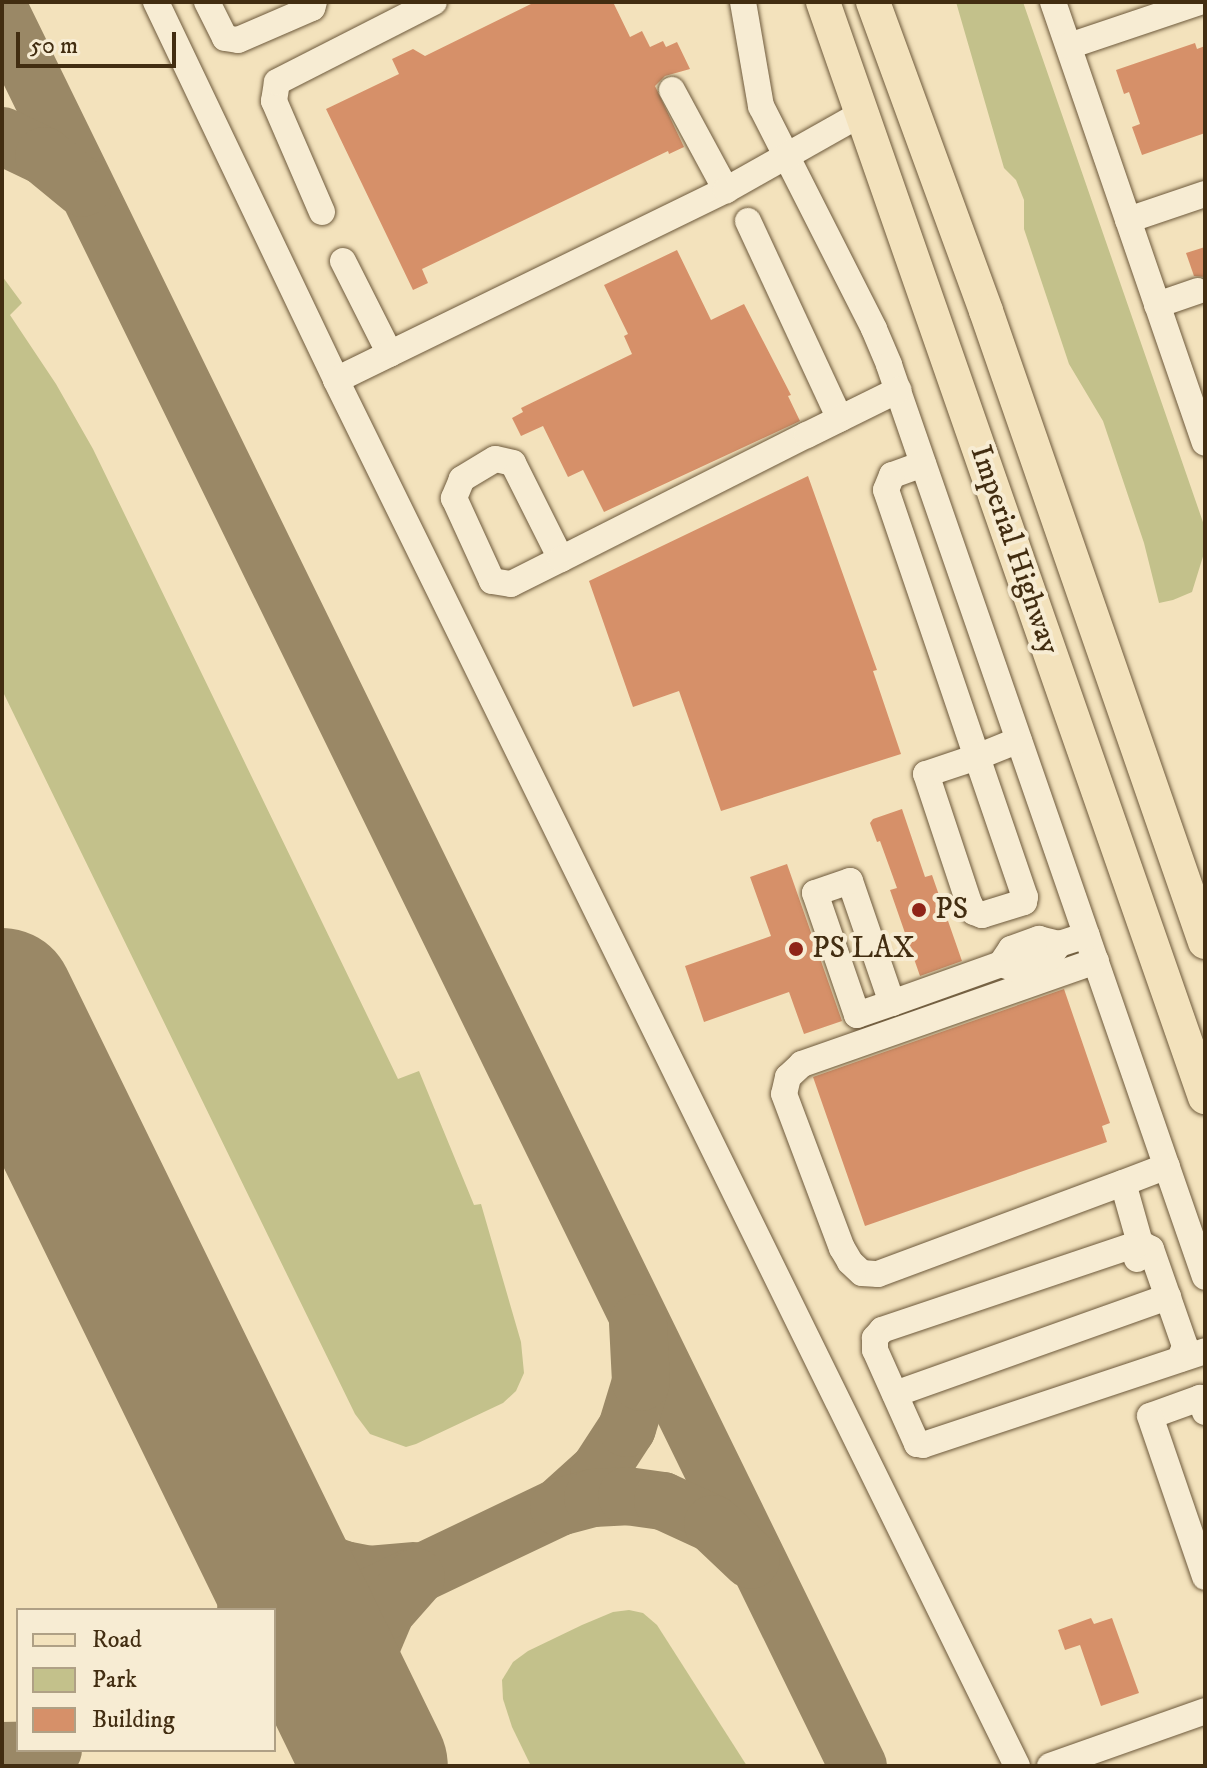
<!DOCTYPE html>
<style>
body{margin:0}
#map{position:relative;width:1207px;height:1768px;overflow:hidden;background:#f3e2bc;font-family:"IM FELL DW Pica",serif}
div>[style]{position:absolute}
.green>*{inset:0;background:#c3c18b}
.taxiway>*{height:58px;margin:-29px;padding:0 29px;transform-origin:29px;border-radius:29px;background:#9a8866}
.runway>*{height:144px;margin:-72px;padding:0 72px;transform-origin:72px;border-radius:72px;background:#9a8866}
.building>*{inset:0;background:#d69069}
.roads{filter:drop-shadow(0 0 2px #6e5a3c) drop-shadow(0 0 2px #6e5a3c)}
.minor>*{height:26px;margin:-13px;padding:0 13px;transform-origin:13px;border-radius:13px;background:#f7ecd3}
.major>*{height:34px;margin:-17px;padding:0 17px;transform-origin:17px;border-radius:17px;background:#f3e2bc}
.dots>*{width:22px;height:22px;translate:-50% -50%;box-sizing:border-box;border:4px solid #f7ecd3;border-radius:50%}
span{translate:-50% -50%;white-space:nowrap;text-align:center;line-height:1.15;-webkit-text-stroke:8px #f7ecd3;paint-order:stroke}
.street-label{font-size:30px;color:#422d11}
.poi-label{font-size:30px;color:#422d11}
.left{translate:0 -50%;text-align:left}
.frame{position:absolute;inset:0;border:4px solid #422d11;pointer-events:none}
.legend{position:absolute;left:16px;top:1608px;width:260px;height:144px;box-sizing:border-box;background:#f7ecd3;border:2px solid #afa085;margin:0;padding:10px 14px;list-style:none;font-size:24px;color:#422d11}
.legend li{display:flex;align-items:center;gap:16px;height:40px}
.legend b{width:40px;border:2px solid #afa085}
.scale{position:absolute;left:16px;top:32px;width:160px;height:36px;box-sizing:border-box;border:4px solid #422d11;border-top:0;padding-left:10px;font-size:24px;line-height:28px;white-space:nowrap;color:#422d11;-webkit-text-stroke:6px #f7ecd3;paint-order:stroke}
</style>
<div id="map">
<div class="green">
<div style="clip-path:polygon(956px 2px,1023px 2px,1205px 528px,1205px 550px,1192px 592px,1173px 600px,1159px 603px,1144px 543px,1103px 421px,1069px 364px,1024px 229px,1024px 200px,1016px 180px,1004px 168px)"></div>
<div style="clip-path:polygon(2px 276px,22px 303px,10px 315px,56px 384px,93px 449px,398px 1079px,419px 1071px,474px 1205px,481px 1204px,521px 1342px,524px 1373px,516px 1391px,503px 1403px,416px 1444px,406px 1447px,370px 1434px,355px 1414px,2px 690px)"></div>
<div style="clip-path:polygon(629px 1610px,643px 1613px,657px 1625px,747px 1766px,531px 1766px,512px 1727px,503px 1699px,502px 1680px,513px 1662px,528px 1651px,582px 1625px,613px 1612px)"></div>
</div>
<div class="taxiway">
<div style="left:2px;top:15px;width:1949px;rotate:63.95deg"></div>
<div style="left:2px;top:136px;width:47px;rotate:25.5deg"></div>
<div style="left:44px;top:156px;width:50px;rotate:39.4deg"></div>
<div style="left:197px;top:1400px;width:126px;rotate:61deg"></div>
<div style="left:258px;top:1510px;width:38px;rotate:49deg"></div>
<div style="left:283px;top:1539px;width:37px;rotate:33deg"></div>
<div style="left:314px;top:1559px;width:32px;rotate:20deg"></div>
<div style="left:344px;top:1570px;width:25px;rotate:11deg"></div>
<div style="left:369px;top:1575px;width:44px;rotate:-5.2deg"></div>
<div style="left:235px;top:1489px;width:34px;rotate:66deg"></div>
<div style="left:249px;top:1520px;width:26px;rotate:81deg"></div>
<div style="left:253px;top:1546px;width:64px;rotate:96.2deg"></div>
<div style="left:559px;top:1507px;width:54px;rotate:-42deg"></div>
<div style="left:599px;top:1471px;width:51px;rotate:-56.9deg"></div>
<div style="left:627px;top:1428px;width:48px;rotate:-73.1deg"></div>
<div style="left:641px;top:1382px;width:59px;rotate:-92.9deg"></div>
<div style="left:274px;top:1643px;width:316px;rotate:-25.5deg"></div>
<div style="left:559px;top:1507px;width:35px;rotate:-15deg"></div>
<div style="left:593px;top:1498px;width:34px;rotate:-3deg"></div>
<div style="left:627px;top:1496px;width:36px;rotate:8deg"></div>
<div style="left:663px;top:1501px;width:55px;rotate:24.7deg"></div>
<div style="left:713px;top:1524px;width:52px;rotate:43.5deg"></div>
<div style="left:274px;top:1683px;width:30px;rotate:21deg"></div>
<div style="left:302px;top:1694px;width:36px;rotate:32deg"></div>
<div style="left:332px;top:1713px;width:24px;rotate:45deg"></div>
<div style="left:349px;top:1730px;width:42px;rotate:59.7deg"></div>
<div style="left:2px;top:1751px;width:51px;rotate:-1.1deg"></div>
<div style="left:381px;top:1766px;width:31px;rotate:-115deg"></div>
<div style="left:368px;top:1738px;width:21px;rotate:-101deg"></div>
<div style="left:364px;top:1717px;width:54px;rotate:-90deg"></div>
<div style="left:364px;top:1663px;width:56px;rotate:-67.1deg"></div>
<div style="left:386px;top:1611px;width:45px;rotate:-48.6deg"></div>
</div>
<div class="runway">
<div style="left:2px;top:1000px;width:852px;rotate:63.98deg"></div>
</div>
<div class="building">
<div style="clip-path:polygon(535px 2px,613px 2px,630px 37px,642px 31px,650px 47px,663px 41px,666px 47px,677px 42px,690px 69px,665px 76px,655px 86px,684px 147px,669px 154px,668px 151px,422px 269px,428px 283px,413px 290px,326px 109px,399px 74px,392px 59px,413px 49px,425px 56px)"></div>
<div style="clip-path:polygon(1195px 43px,1197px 49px,1205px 46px,1205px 133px,1142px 155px,1132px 127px,1140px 124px,1129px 92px,1124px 94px,1116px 70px)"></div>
<div style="clip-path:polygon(1205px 247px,1205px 277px,1194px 276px,1186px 253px)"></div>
<div style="clip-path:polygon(677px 250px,711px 320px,744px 304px,791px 395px,788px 396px,800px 421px,604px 512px,583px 470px,568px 477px,543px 426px,521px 436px,512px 418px,523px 412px,521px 408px,632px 354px,624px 336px,628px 334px,604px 285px)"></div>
<div style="clip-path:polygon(808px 476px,877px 670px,873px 671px,901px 754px,721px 811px,679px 691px,633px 707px,589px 581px)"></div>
<div style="clip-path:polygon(902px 809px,925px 877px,932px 875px,962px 961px,920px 976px,890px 890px,897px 888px,880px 841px,877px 842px,870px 823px,873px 819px)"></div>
<div style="clip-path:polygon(787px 864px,842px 1021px,804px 1034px,789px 992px,704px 1022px,685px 966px,771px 936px,750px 877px)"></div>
<div style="clip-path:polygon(1064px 989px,1110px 1123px,1102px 1126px,1107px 1142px,865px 1226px,813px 1077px)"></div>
<div style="clip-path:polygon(1091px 1618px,1094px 1624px,1112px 1618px,1139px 1693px,1101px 1706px,1080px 1645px,1065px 1650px,1058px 1630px)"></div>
</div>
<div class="roads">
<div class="minor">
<div style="left:156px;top:2px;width:419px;rotate:64.5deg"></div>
<div style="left:336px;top:380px;width:1544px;rotate:63.83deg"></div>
<div style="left:207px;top:2px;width:40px;rotate:63.4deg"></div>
<div style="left:225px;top:38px;width:13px;rotate:9deg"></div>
<div style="left:238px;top:40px;width:81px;rotate:-23.4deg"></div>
<div style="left:312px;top:8px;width:6px;rotate:-72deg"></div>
<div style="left:743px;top:2px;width:106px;rotate:80.2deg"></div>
<div style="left:761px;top:106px;width:250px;rotate:63.1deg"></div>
<div style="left:874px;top:329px;width:39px;rotate:67deg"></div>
<div style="left:889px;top:365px;width:965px;rotate:70.89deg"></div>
<div style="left:1053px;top:2px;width:466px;rotate:71deg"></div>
<div style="left:1069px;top:46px;width:138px;rotate:-18.6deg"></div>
<div style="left:672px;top:90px;width:114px;rotate:61.6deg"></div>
<div style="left:322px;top:212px;width:121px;rotate:-113.4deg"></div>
<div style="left:274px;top:101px;width:19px;rotate:-81deg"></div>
<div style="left:277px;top:82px;width:176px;rotate:-27deg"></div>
<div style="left:1128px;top:220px;width:81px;rotate:-18.7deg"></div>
<div style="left:748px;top:221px;width:218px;rotate:65.1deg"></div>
<div style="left:343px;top:261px;width:104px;rotate:63.2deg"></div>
<div style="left:1157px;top:305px;width:43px;rotate:-18.9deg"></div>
<div style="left:336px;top:380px;width:434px;rotate:-26deg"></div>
<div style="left:726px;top:190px;width:155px;rotate:-29.4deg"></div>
<div style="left:923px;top:464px;width:33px;rotate:160deg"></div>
<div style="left:892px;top:475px;width:16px;rotate:112deg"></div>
<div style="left:886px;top:490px;width:282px;rotate:71.2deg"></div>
<div style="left:977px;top:757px;width:148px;rotate:71.1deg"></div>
<div style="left:1025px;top:897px;width:5px;rotate:101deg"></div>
<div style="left:1024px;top:902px;width:44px;rotate:162.8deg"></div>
<div style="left:982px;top:915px;width:9px;rotate:-159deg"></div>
<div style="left:974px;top:912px;width:10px;rotate:-119deg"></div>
<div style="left:969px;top:903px;width:136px;rotate:-108.4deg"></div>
<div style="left:926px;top:774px;width:54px;rotate:-18.4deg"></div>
<div style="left:977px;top:757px;width:45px;rotate:-22deg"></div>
<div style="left:561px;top:559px;width:107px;rotate:-116.6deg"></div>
<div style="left:513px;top:463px;width:18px;rotate:-167deg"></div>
<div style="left:495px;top:459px;width:39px;rotate:149deg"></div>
<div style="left:462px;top:479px;width:21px;rotate:113deg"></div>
<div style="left:454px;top:498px;width:91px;rotate:65.4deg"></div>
<div style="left:492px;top:581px;width:19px;rotate:9deg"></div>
<div style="left:511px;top:584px;width:56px;rotate:-26.6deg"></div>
<div style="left:561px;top:559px;width:275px;rotate:-26.8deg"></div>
<div style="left:807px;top:435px;width:102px;rotate:-26.3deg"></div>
<div style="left:1096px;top:961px;width:312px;rotate:160.7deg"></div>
<div style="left:802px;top:1064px;width:19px;rotate:137deg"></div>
<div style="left:788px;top:1077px;width:17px;rotate:103deg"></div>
<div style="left:784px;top:1094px;width:165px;rotate:69.4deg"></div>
<div style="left:842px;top:1248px;width:16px;rotate:60deg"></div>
<div style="left:850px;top:1262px;width:16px;rotate:43deg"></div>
<div style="left:862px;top:1273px;width:16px;rotate:4deg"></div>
<div style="left:878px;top:1274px;width:261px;rotate:-20.4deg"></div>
<div style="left:1001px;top:964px;width:18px;rotate:19deg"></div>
<div style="left:1018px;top:970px;width:32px;rotate:-20deg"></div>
<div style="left:1048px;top:959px;width:19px;rotate:-54deg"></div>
<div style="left:892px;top:1003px;width:129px;rotate:-109deg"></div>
<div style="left:850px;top:881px;width:37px;rotate:161deg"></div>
<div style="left:815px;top:893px;width:129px;rotate:71deg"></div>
<div style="left:857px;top:1015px;width:37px;rotate:-19deg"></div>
<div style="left:892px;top:1003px;width:116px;rotate:-19.7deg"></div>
<div style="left:1001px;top:964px;width:18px;rotate:-56deg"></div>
<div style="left:1011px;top:949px;width:30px;rotate:-20deg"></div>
<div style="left:1039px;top:939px;width:21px;rotate:14deg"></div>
<div style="left:1059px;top:944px;width:29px;rotate:-18deg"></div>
<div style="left:1137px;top:1259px;width:16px;rotate:-79deg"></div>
<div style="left:1140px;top:1243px;width:62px;rotate:-105.8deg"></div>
<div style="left:1123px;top:1183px;width:47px;rotate:-21.1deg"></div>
<div style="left:1180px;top:1359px;width:14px;rotate:-69deg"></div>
<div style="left:1185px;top:1346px;width:103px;rotate:-109.3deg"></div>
<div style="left:1151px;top:1249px;width:13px;rotate:-151deg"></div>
<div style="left:1140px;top:1243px;width:272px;rotate:161.4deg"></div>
<div style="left:882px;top:1330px;width:11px;rotate:131deg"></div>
<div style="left:875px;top:1338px;width:12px;rotate:90deg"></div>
<div style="left:875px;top:1350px;width:103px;rotate:65.9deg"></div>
<div style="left:917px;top:1444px;width:6px;rotate:9deg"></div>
<div style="left:923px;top:1445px;width:297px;rotate:-18.4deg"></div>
<div style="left:895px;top:1394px;width:290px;rotate:-19.6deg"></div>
<div style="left:1205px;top:1412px;width:15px;rotate:-110deg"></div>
<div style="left:1200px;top:1398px;width:53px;rotate:160.2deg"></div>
<div style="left:1150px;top:1416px;width:170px;rotate:71.1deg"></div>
<div style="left:1050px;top:1766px;width:164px;rotate:-19.5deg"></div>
</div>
<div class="major">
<div style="left:823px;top:2px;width:1160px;rotate:70.77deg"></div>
<div style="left:873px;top:2px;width:329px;rotate:69.9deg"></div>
<div style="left:986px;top:311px;width:668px;rotate:70.86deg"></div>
</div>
</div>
<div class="dots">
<div style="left:919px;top:910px;background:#8f2418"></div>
<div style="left:796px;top:949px;background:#8f2418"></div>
</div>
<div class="street-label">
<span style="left:1014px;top:550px;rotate:71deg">Imperial Highway</span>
</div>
<div class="poi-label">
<span class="left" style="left:935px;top:910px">PS</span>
<span class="left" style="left:812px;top:949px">PS LAX</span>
</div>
<div class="frame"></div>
<ul class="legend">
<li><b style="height:10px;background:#f3e2bc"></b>Road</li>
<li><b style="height:22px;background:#c3c18b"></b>Park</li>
<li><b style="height:22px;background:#d69069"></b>Building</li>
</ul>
<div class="scale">50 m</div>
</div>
